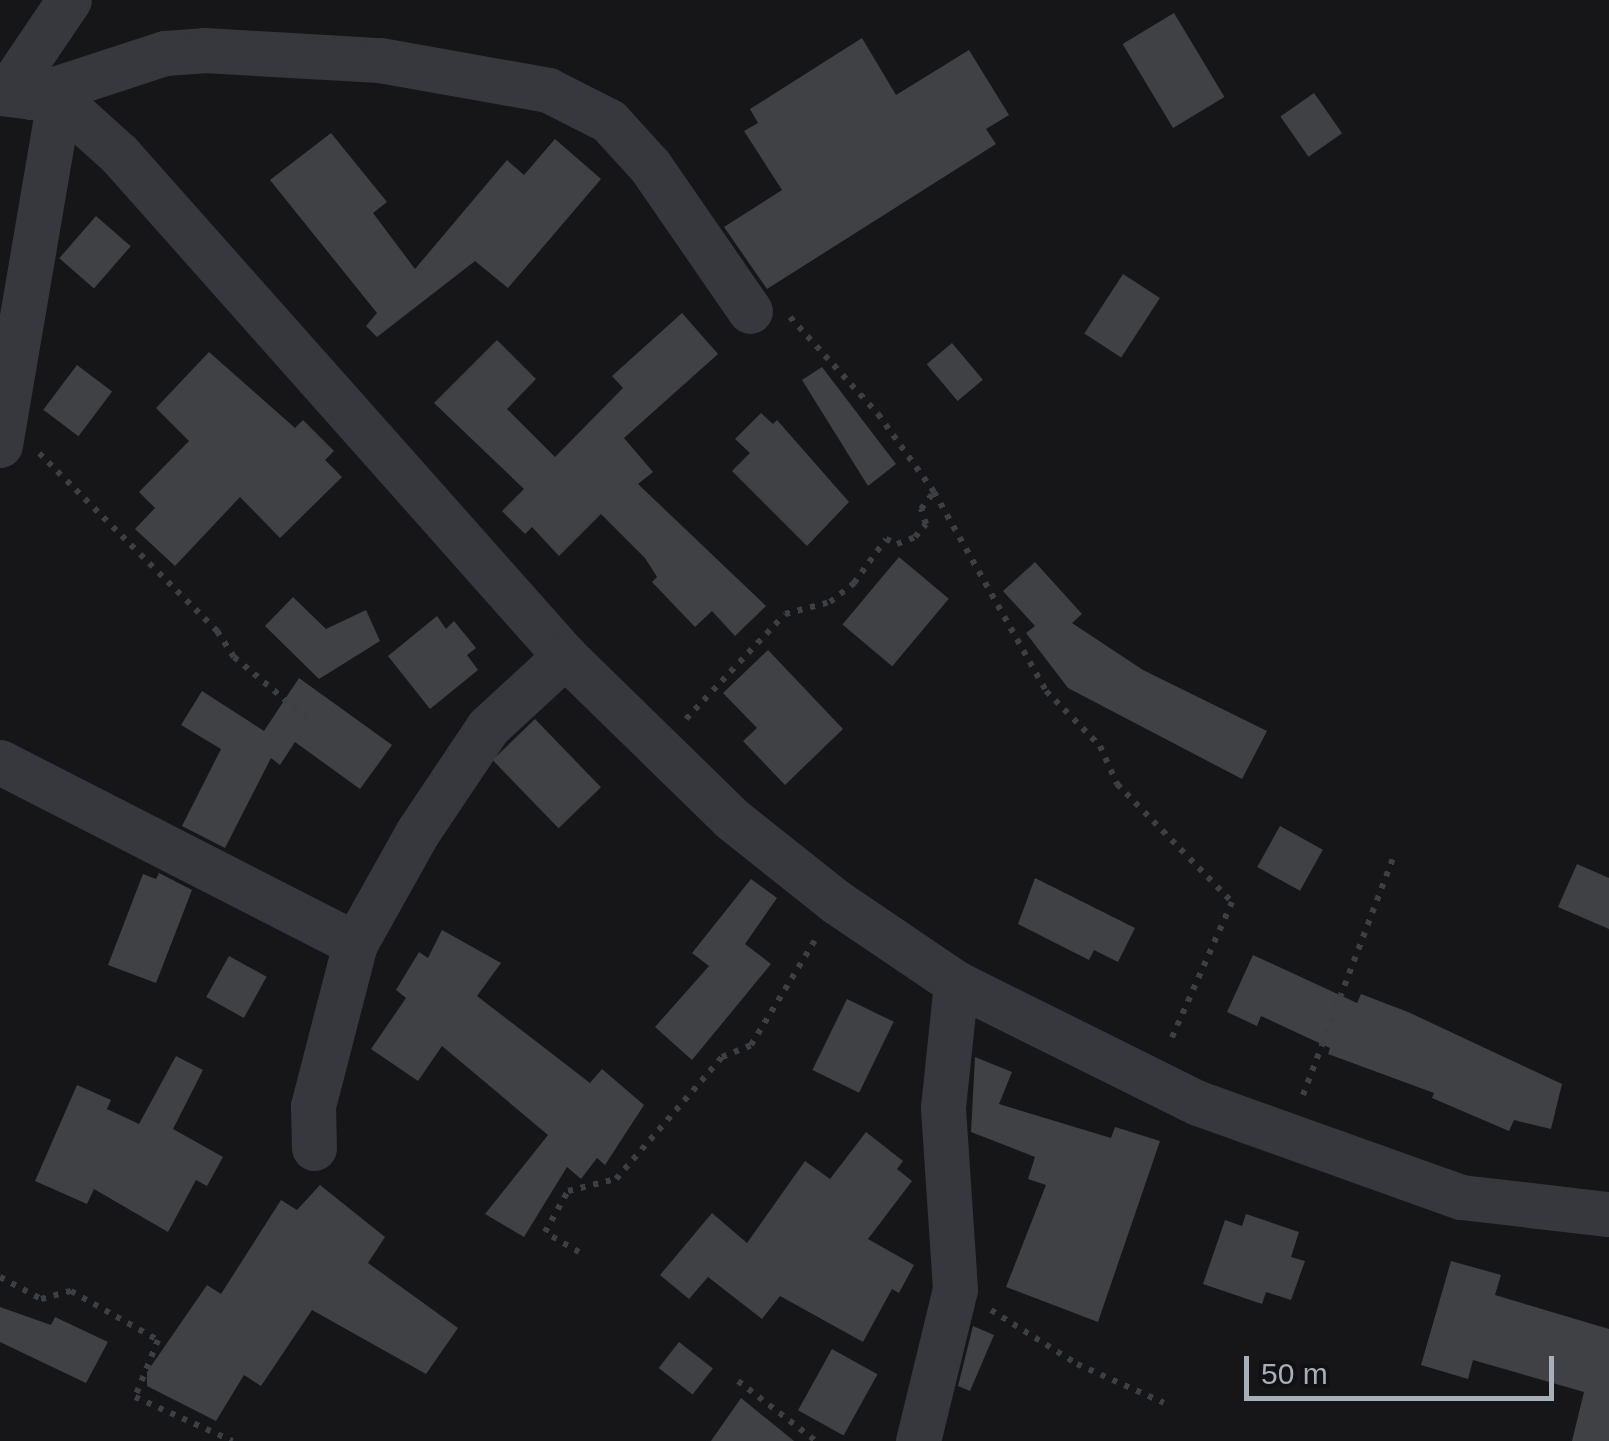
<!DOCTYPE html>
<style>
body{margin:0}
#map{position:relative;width:1609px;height:1441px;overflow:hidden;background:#161618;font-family:Arial,sans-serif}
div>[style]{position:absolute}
.building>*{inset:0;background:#404145;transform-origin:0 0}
.path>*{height:6px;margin-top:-3px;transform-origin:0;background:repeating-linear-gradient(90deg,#3c4044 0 5px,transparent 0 13px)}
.minor>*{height:45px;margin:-22.5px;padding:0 22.5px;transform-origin:22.5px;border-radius:22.5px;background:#36383d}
span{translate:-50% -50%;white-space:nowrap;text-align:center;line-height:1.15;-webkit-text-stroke:10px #111113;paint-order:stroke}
.scale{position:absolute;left:1244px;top:1356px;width:310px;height:45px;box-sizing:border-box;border:5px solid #a7afb8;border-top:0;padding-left:12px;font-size:30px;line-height:35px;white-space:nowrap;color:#a7afb8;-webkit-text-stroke:8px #111113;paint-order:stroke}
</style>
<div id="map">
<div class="building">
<div style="left:1174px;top:13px;width:98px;height:60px;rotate:59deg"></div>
<div style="clip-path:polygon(862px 38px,896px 95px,969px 50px,1009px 115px,986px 129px,996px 144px,767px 289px,724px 227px,782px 190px,744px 131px,758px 123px,750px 109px)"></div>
<div style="left:1314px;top:93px;width:49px;height:41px;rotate:55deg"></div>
<div style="clip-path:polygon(331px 133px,387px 202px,373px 213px,415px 269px,507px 160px,524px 175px,555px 139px,601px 179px,508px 288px,475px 261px,377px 337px,366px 326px,377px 313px,270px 180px)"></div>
<div style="left:96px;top:216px;width:46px;height:56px;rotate:41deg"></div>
<div style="left:1123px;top:274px;width:44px;height:71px;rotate:33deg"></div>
<div style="clip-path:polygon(682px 313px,718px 354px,624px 438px,653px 472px,638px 484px,766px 606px,735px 636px,712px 611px,695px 627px,652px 582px,657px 577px,645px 558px,601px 514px,559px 556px,532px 527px,525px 534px,502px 511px,524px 489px,434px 403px,497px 340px,536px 379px,507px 409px,555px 457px,623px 388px,612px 376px)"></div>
<div style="left:952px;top:343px;width:48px;height:33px;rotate:50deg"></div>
<div style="clip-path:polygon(209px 352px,295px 428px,303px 420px,334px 451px,325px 460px,342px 477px,280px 538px,240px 497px,175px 566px,135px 529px,155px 508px,139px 492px,189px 441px,156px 408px)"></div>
<div style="left:77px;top:365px;width:44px;height:56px;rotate:37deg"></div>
<div style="clip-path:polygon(822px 367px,896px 464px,868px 486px,802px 380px)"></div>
<div style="clip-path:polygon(761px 413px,773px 424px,777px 420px,849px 502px,807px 546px,732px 471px,750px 453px,735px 439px)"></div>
<div style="left:899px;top:557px;width:65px;height:88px;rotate:40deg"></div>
<div style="clip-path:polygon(1035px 562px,1082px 614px,1072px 623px,1143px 670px,1267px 731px,1242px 779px,1068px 688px,1026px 633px,1035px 626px,1003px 591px)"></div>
<div style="clip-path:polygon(293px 597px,326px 629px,366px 610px,380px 641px,319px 679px,265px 626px)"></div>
<div style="clip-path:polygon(437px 616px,446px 629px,454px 621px,476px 648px,467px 655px,478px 670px,430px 709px,388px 656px)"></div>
<div style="clip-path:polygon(768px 650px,843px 729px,785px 785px,743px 741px,757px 728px,723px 693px)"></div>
<div style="clip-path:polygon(299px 678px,392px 745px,360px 789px,295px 742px,280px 765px,271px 758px,225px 848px,182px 826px,221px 749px,181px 725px,202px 691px,264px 731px)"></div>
<div style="left:535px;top:719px;width:95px;height:59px;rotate:46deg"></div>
<div style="left:1280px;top:826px;width:49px;height:47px;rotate:29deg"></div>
<div style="clip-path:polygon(1577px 864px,1609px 878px,1609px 929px,1558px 907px)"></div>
<div style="clip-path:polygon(159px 873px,192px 890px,156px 983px,108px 965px,143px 874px,156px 879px)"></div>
<div style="clip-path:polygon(1035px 878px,1135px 928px,1118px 962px,1094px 950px,1089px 960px,1018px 924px)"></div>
<div style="clip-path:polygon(751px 879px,777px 898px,745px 944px,771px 964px,692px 1060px,655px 1027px,709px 966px,692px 953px)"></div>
<div style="clip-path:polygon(442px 930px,501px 963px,477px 996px,590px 1083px,602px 1069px,644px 1105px,605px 1165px,597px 1158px,581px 1179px,567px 1167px,524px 1237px,485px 1214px,548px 1135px,442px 1046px,418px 1081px,371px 1049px,406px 998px,396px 990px,419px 952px,428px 958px)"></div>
<div style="clip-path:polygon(1253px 955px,1357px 1003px,1361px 994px,1408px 1012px,1562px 1084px,1551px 1129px,1514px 1120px,1509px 1131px,1432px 1098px,1434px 1093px,1328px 1054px,1330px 1048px,1261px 1016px,1257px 1026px,1227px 1012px)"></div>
<div style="left:229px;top:956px;width:43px;height:47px;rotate:29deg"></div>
<div style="left:847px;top:999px;width:52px;height:79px;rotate:26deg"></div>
<div style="clip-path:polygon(176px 1056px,203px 1070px,173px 1129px,223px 1157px,207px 1186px,196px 1180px,168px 1232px,94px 1189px,87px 1204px,35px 1181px,77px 1085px,111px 1100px,107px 1109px,139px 1124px)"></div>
<div style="clip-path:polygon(975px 1057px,1012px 1072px,999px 1104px,1111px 1138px,1115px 1127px,1160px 1141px,1098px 1322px,1006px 1287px,1046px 1185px,1028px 1179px,1035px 1157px,971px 1132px)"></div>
<div style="clip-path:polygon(866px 1132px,903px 1161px,897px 1169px,912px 1181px,868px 1239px,914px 1265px,899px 1293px,892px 1289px,863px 1342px,780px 1296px,762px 1319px,708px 1277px,689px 1299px,660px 1275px,712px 1213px,747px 1243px,805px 1161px,830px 1179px)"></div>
<div style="clip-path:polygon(320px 1185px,385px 1237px,368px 1263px,458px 1328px,426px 1374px,312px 1310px,261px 1386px,244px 1375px,216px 1421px,147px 1386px,147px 1372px,207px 1285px,221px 1294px,281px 1200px,297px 1210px)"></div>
<div style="clip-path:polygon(1246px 1214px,1299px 1232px,1291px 1257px,1305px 1261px,1291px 1300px,1266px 1292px,1262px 1304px,1203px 1284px,1225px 1220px,1242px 1226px)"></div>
<div style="clip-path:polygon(1451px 1261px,1501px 1275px,1495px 1295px,1609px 1329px,1609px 1441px,1572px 1441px,1584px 1392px,1473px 1360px,1468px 1379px,1421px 1365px)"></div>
<div style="clip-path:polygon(0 1307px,51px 1325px,55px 1317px,108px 1342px,86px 1383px,0 1342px)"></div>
<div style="clip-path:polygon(973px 1326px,994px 1335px,970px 1391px,958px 1386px)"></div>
<div style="left:679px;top:1342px;width:43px;height:33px;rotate:38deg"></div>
<div style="left:832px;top:1349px;width:52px;height:70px;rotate:29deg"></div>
<div style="clip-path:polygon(741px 1398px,794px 1441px,711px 1441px)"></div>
</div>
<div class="path">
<div style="left:790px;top:317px;width:131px;rotate:47.8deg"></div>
<div style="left:878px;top:414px;width:96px;rotate:54.3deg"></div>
<div style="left:934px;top:492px;width:228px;rotate:60.6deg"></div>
<div style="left:1046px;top:691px;width:77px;rotate:45.5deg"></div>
<div style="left:1100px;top:746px;width:42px;rotate:65.9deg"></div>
<div style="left:1117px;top:784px;width:165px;rotate:45.7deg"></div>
<div style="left:1232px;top:902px;width:153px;rotate:113.9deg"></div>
<div style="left:39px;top:453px;width:252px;rotate:45deg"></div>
<div style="left:217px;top:631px;width:31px;rotate:57deg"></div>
<div style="left:234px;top:657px;width:97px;rotate:40deg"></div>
<div style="left:686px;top:719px;width:144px;rotate:-46.7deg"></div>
<div style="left:785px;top:614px;width:47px;rotate:-14.9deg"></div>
<div style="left:830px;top:602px;width:31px;rotate:-38deg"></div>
<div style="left:854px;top:583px;width:54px;rotate:-54deg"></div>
<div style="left:886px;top:539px;width:12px;rotate:24deg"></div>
<div style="left:897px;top:544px;width:19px;rotate:-21deg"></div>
<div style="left:915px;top:537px;width:17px;rotate:-50deg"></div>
<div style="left:926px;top:524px;width:16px;rotate:-108deg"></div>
<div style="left:921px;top:509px;width:21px;rotate:-53deg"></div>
<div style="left:1303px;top:1095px;width:257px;rotate:-69.2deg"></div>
<div style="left:579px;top:1252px;width:39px;rotate:-150deg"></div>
<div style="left:545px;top:1232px;width:47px;rotate:-60.7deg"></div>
<div style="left:568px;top:1191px;width:49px;rotate:-14deg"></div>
<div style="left:616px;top:1179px;width:162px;rotate:-49deg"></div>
<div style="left:722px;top:1057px;width:31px;rotate:-22deg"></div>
<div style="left:751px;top:1045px;width:123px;rotate:-58.6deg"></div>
<div style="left:0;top:1277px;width:47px;rotate:28.2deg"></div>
<div style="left:41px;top:1299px;width:31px;rotate:-15deg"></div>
<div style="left:71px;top:1291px;width:100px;rotate:29.4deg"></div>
<div style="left:158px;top:1340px;width:61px;rotate:112deg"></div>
<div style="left:135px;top:1397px;width:107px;rotate:24.2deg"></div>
<div style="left:991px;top:1310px;width:102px;rotate:32.1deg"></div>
<div style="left:1077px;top:1364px;width:95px;rotate:24.1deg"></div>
<div style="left:738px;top:1381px;width:98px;rotate:37.6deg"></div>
</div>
<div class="minor">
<div style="left:0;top:93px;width:59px;rotate:6.8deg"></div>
<div style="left:59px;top:100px;width:81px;rotate:42deg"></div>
<div style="left:119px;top:154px;width:672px;rotate:48.38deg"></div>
<div style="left:565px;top:656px;width:233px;rotate:44.3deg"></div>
<div style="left:732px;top:819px;width:132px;rotate:38.5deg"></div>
<div style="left:835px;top:901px;width:146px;rotate:34.1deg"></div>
<div style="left:956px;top:983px;width:270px;rotate:26.4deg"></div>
<div style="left:1198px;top:1103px;width:279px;rotate:19.7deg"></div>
<div style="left:1461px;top:1197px;width:149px;rotate:6.6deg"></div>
<div style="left:6px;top:93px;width:112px;rotate:-55.9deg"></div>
<div style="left:30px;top:97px;width:142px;rotate:-18.1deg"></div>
<div style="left:165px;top:53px;width:39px;rotate:-4deg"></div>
<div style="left:204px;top:50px;width:176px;rotate:3.3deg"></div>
<div style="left:380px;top:60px;width:171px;rotate:10.1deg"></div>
<div style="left:548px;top:90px;width:68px;rotate:26.9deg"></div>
<div style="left:609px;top:121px;width:61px;rotate:47.7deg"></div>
<div style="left:650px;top:166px;width:176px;rotate:55.4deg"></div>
<div style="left:0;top:445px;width:350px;rotate:-80.3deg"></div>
<div style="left:0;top:762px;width:399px;rotate:27.1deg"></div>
<div style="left:314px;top:1148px;width:42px;rotate:-91.4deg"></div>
<div style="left:313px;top:1106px;width:167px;rotate:-75.5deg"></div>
<div style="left:355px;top:944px;width:127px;rotate:-60.8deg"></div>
<div style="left:417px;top:833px;width:128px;rotate:-56.2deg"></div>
<div style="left:488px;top:727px;width:105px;rotate:-42.7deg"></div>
<div style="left:918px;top:1441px;width:156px;rotate:-76.3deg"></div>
<div style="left:955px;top:1289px;width:182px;rotate:-93.8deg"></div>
<div style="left:943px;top:1107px;width:125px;rotate:-84deg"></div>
</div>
<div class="scale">50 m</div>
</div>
